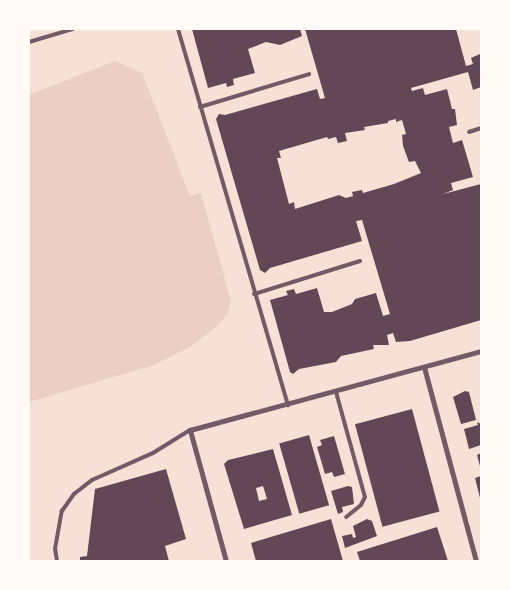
<!DOCTYPE html>
<style>
body{margin:0}
#map{position:relative;width:510px;height:590px;overflow:hidden;background:#f7e1d7;font-family:"Open Sans",sans-serif}
div>[style]{position:absolute}
.green>*{inset:0;background:#ebcfc5}
.building>*{inset:0;background:#644757;transform-origin:0 0}
.service>*{height:4px;margin:-2px;padding:0 2px;transform-origin:2px;border-radius:2px;background:#755966}
.minor>*{height:5px;margin:-2.5px;padding:0 2.5px;transform-origin:2.5px;border-radius:2.5px;background:#755966}
span{translate:-50% -50%;white-space:nowrap;text-align:center;line-height:1.15;-webkit-text-stroke:4px #fffaf5;paint-order:stroke}
.frame{position:absolute;inset:0;border:30px solid #fffaf5;pointer-events:none}
</style>
<div id="map">
<div class="green">
<div style="clip-path:polygon(115px 61px,142px 73px,190px 196px,201px 193px,231px 301px,227px 315px,215px 328px,188px 348px,154px 365px,29px 402px,29px 95px)"></div>
</div>
<div class="building">
<div style="clip-path:polygon(192px 29px,300px 29px,302px 36px,280px 45px,266px 42px,248px 49px,255px 73px,233px 79px,234px 85px,227px 87px,226px 83px,208px 88px)"></div>
<div style="clip-path:polygon(evenodd,305px 29px,456px 29px,466px 66px,473px 64px,471px 58px,480px 54px,481px 87px,473px 90px,468px 72px,411px 88px,412px 91px,423px 88px,425px 95px,447px 89px,452px 109px,455px 109px,457px 125px,449px 127px,453px 143px,462px 140px,473px 177px,451px 183px,453px 190px,443px 194px,481px 184px,481px 320px,410px 341px,396px 342px,393px 333px,387px 335px,389px 345px,373px 345px,374px 349px,341px 356px,336px 362px,299px 369px,293px 374px,290px 372px,270px 300px,288px 295px,286px 291px,294px 289px,296px 294px,317px 288px,324px 312px,332px 312px,352px 304px,355px 299px,376px 293px,383px 316px,390px 314px,362px 220px,356px 221px,362px 241px,270px 268px,265px 273px,260px 270px,216px 119px,219px 114px,225px 115px,317px 89px,320px 99px,325px 98px,305px 29px,396px 119px,396px 122px,402px 120px,406px 134px,402px 135px,403px 146px,409px 162px,415px 161px,421px 173px,394px 184px,363px 193px,362px 190px,352px 192px,353px 196px,346px 198px,339px 195px,295px 209px,294px 202px,289px 204px,277px 158px,281px 158px,279px 151px,327px 137px,328px 139px,336px 137px,338px 143px,347px 141px,345px 133px,365px 130px,364px 127px,388px 123px,388px 121px,396px 119px)"></div>
<div style="clip-path:polygon(465px 391px,469px 392px,476px 420px,461px 424px,453px 397px)"></div>
<div style="left:412px;top:409px;width:106px;height:59px;rotate:75deg"></div>
<div style="clip-path:polygon(477px 422px,481px 424px,481px 445px,469px 449px,464px 429px,478px 425px)"></div>
<div style="left:309px;top:435px;width:73px;height:31px;rotate:74deg"></div>
<div style="clip-path:polygon(334px 436px,345px 474px,334px 477px,332px 472px,325px 474px,317px 447px,322px 445px,320px 440px)"></div>
<div style="clip-path:polygon(evenodd,273px 449px,292px 515px,244px 529px,224px 464px,228px 460px,273px 449px,263px 486px,267px 499px,259px 501px,256px 488px,263px 486px)"></div>
<div style="clip-path:polygon(481px 453px,481px 470px,477px 455px)"></div>
<div style="clip-path:polygon(166px 469px,186px 539px,165px 546px,169px 561px,80px 561px,80px 557px,87px 556px,95px 489px)"></div>
<div style="clip-path:polygon(481px 476px,481px 502px,475px 478px)"></div>
<div style="clip-path:polygon(348px 486px,352px 487px,354px 504px,342px 507px,343px 512px,338px 514px,331px 491px)"></div>
<div style="clip-path:polygon(331px 519px,343px 561px,256px 561px,251px 543px)"></div>
<div style="clip-path:polygon(367px 519px,372px 521px,377px 536px,345px 548px,342px 536px,352px 534px,353px 538px,356px 537px,353px 526px)"></div>
<div style="clip-path:polygon(437px 527px,448px 561px,360px 561px,357px 552px)"></div>
</div>
<div class="service">
<div style="left:178px;top:29px;width:392px;rotate:73.7deg"></div>
<div style="left:29px;top:42px;width:46px;rotate:-16.5deg"></div>
<div style="left:200px;top:107px;width:114px;rotate:-16.8deg"></div>
<div style="left:469px;top:132px;width:13px;rotate:-18deg"></div>
<div style="left:254px;top:294px;width:111px;rotate:-17.3deg"></div>
<div style="left:336px;top:392px;width:109px;rotate:74.6deg"></div>
<div style="left:365px;top:497px;width:9px;rotate:117deg"></div>
<div style="left:361px;top:505px;width:19px;rotate:141deg"></div>
<div style="left:57px;top:561px;width:12px;rotate:-99deg"></div>
<div style="left:55px;top:549px;width:39px;rotate:-80deg"></div>
<div style="left:62px;top:511px;width:21px;rotate:-55deg"></div>
<div style="left:74px;top:494px;width:23px;rotate:-38deg"></div>
<div style="left:92px;top:480px;width:67px;rotate:-23.9deg"></div>
<div style="left:153px;top:453px;width:44px;rotate:-31.9deg"></div>
</div>
<div class="minor">
<div style="left:424px;top:367px;width:201px;rotate:75deg"></div>
<div style="left:226px;top:561px;width:136px;rotate:-105.4deg"></div>
<div style="left:190px;top:430px;width:302px;rotate:-15.2deg"></div>
</div>
<div class="frame"></div>
</div>
